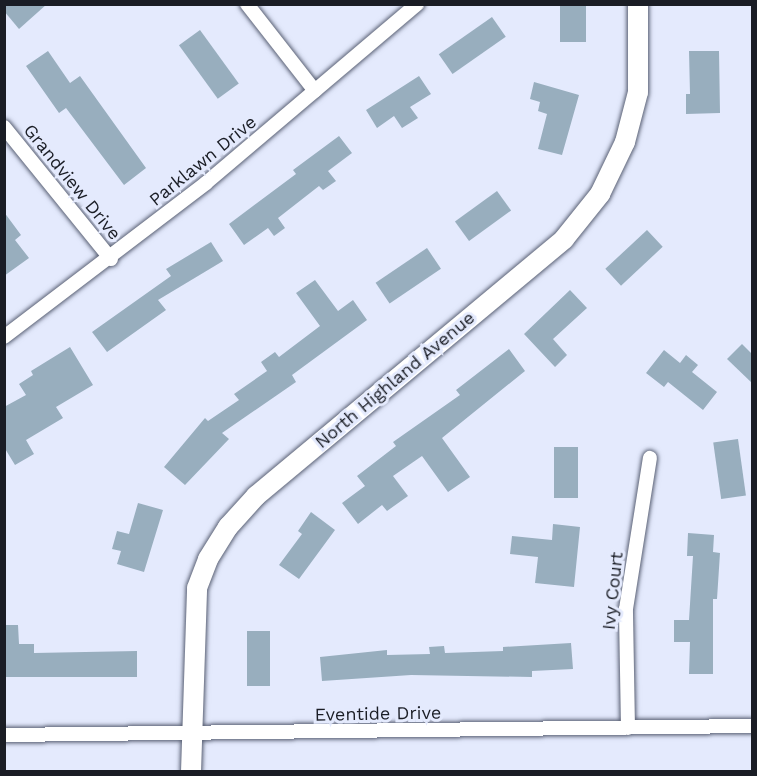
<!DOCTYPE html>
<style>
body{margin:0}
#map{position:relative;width:757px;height:776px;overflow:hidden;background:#e4eafd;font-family:"Work Sans",sans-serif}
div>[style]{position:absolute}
.building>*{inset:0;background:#98aebe;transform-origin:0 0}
.roads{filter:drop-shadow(0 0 2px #5a6175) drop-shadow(0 0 2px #5a6175)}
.street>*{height:14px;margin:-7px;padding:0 7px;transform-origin:7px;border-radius:7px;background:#fff}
.secondary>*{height:20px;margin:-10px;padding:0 10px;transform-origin:10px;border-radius:10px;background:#fff}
span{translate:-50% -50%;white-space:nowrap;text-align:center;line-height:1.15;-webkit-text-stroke:6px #e4eafd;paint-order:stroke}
.street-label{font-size:18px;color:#1a1d25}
.frame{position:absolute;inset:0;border:6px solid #1a1d25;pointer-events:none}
</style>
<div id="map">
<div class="building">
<div style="clip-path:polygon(4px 4px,47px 4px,19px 29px,4px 11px)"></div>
<div style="left:560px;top:4px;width:26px;height:38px"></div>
<div style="left:492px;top:17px;width:24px;height:65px;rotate:55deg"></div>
<div style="left:200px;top:30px;width:66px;height:26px;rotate:54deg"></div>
<div style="clip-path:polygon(48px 51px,70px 83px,80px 76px,146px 168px,124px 185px,66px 108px,59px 113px,26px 66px)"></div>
<div style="clip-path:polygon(689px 51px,719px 51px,720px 113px,686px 114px,686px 94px,690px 94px)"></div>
<div style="clip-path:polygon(419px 76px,431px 94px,410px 107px,418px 118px,402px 128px,394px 116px,377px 128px,366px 110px)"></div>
<div style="clip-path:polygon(534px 82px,579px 95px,562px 155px,538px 149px,547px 114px,538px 111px,540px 102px,530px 99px)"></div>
<div style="clip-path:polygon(339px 136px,352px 153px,328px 171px,336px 181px,323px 190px,319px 186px,278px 218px,285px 228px,274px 236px,268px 228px,244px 245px,229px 224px,296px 174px,293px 170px)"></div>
<div style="left:497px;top:191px;width:24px;height:52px;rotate:54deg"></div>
<div style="clip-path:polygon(4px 212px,21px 235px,15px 240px,29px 258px,4px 276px)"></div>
<div style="left:647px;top:230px;width:23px;height:57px;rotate:47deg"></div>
<div style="clip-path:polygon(211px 242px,223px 261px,158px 300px,166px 310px,107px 352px,92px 332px,171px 276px,166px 269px)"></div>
<div style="left:427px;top:248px;width:25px;height:62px;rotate:56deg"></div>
<div style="clip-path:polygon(315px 280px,338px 311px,353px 300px,367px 320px,292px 375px,296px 382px,222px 433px,229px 439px,185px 485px,164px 467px,205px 418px,208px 421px,239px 400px,234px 394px,267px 371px,261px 362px,275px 352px,279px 357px,320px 326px,296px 293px)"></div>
<div style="clip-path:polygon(570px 290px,587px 308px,553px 339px,567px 355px,555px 367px,524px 334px)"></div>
<div style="clip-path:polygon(742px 344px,753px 355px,753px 384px,727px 359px)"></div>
<div style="clip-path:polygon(70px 347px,93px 385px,56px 407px,63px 418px,26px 440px,34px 454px,15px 465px,4px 447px,4px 407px,26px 395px,19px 384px,33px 375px,31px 371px)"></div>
<div style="clip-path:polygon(509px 349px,525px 371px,442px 438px,470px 477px,448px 492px,422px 456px,393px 476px,408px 496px,387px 511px,382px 505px,358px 524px,342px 503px,365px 486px,357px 476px,396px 446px,393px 442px,460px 395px,456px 390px)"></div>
<div style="clip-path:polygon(664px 350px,680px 363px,686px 355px,698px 365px,692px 372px,717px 392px,703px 410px,668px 382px,664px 387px,646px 373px)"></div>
<div style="left:738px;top:439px;width:57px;height:25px;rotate:82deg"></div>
<div style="left:554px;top:447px;width:24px;height:51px"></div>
<div style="clip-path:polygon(138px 503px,163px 510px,144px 572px,117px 564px,121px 551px,112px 549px,117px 531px,129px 534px)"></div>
<div style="clip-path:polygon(311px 512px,335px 530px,299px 579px,279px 565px,302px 534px,298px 531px)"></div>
<div style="clip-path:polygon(553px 524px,580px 527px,574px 587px,535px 583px,538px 557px,510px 554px,512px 536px,552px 540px)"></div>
<div style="clip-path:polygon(688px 533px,714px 535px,713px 552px,720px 553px,717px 599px,713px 599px,713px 674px,689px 674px,690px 642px,674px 642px,674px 620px,689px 620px,693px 556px,687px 556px)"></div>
<div style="clip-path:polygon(4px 625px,18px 625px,19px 644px,34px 644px,34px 653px,137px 651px,137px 677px,4px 677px)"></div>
<div style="left:270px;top:631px;width:55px;height:23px;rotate:90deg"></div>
<div style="clip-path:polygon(571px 643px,573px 669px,532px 671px,532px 677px,411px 675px,322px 681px,320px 657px,387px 650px,387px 655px,430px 654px,429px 647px,444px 646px,445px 653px,503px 651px,503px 647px)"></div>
</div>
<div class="roads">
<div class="street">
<div style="left:247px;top:4px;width:110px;rotate:52deg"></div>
<div style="left:4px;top:127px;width:170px;rotate:51deg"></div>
<div style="left:4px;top:337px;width:254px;rotate:-37.3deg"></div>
<div style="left:206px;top:183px;width:277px;rotate:-40.3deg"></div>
<div style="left:628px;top:728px;width:119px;rotate:-91deg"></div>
<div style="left:626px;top:609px;width:153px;rotate:-81deg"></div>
<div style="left:4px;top:735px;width:748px;rotate:-0.69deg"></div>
</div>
<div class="secondary">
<div style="left:191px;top:772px;width:184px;rotate:-88.1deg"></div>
<div style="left:197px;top:588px;width:31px;rotate:-69deg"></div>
<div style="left:208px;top:559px;width:38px;rotate:-58deg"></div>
<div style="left:228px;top:527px;width:42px;rotate:-47.9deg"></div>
<div style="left:256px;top:496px;width:401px;rotate:-39.8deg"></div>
<div style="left:564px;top:239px;width:58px;rotate:-51.3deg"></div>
<div style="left:600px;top:194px;width:58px;rotate:-64.3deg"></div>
<div style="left:625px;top:142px;width:52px;rotate:-75.4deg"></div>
<div style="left:638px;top:92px;width:88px;rotate:-90deg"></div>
</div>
</div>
<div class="street-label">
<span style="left:203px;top:161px;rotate:-39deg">Parklawn Drive</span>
<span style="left:72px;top:182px;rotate:51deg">Grandview Drive</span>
<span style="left:395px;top:380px;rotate:-40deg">North Highland Avenue</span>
<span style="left:613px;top:591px;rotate:-84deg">Ivy Court</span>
<span style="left:378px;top:714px;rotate:-1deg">Eventide Drive</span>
</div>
<div class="frame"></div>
</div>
